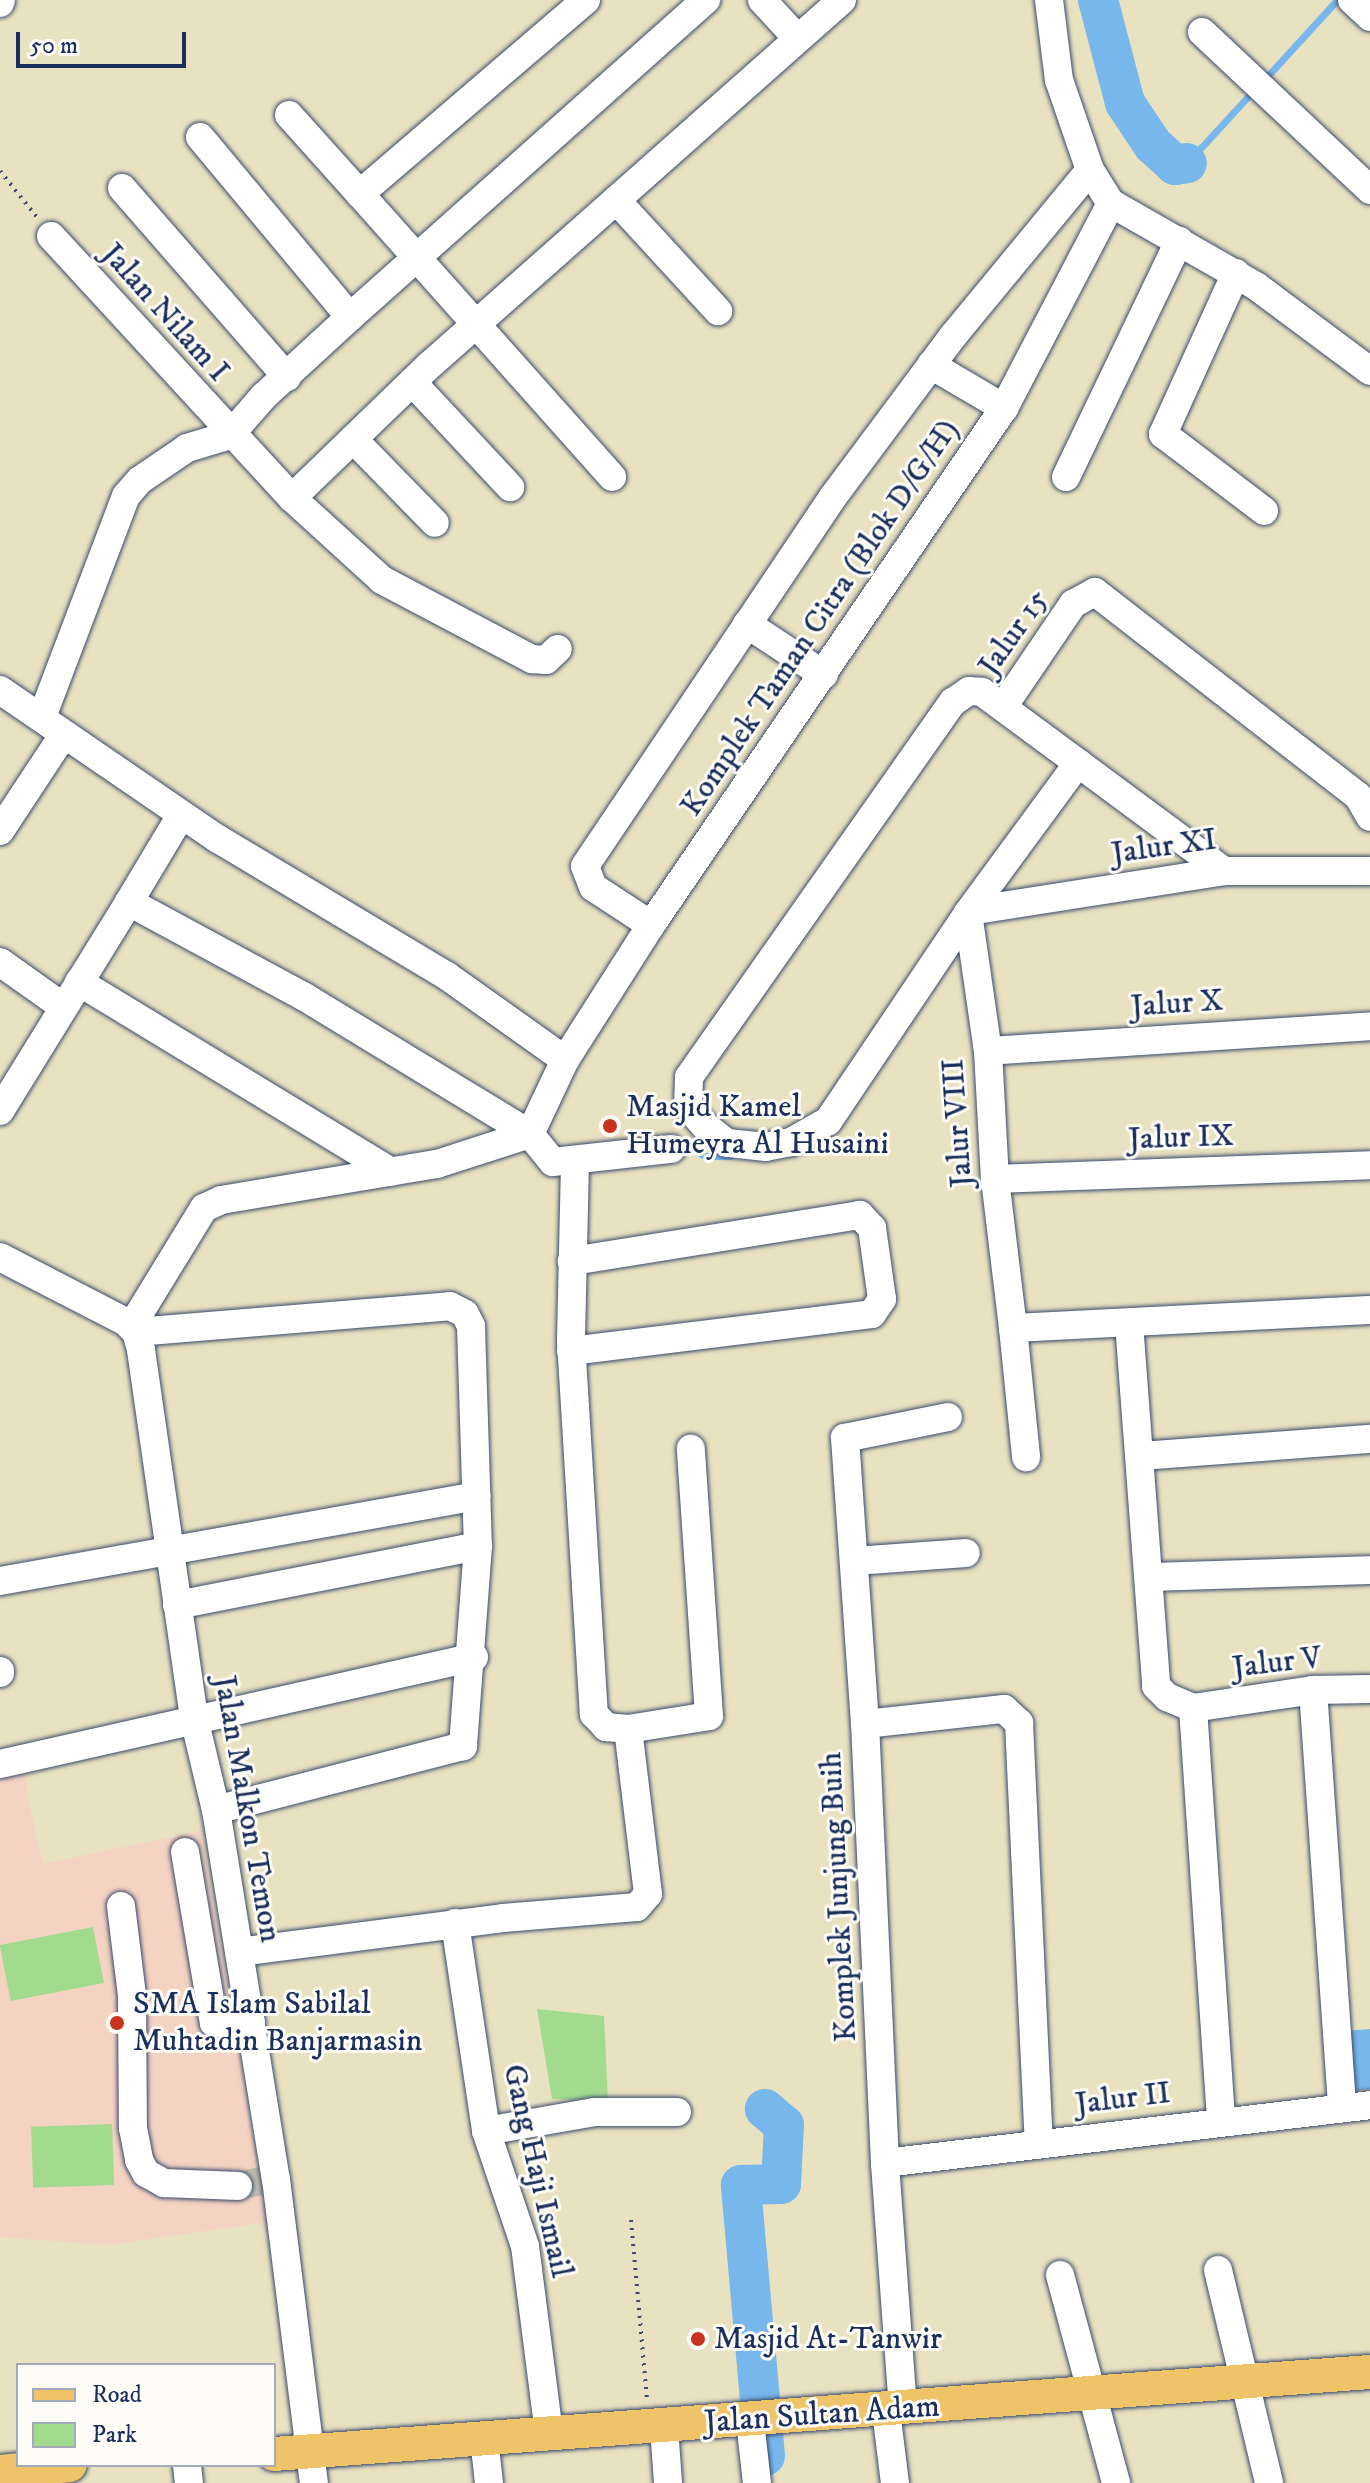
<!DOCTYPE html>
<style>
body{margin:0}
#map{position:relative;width:1370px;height:2483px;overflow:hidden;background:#e9e2c1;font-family:"IM FELL DW Pica",serif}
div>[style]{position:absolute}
.built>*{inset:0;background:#f5d3c2}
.green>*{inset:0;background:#a2db8e;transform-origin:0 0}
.water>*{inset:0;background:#78b7ec}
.stream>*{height:7px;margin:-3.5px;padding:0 3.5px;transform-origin:3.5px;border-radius:3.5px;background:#78b7ec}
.river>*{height:40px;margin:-20px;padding:0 20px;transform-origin:20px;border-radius:20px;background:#78b7ec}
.minor-tunnel>*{height:28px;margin-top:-14px;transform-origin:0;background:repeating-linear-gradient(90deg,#c0bead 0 28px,transparent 0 42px)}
.path>*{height:4px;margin-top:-2px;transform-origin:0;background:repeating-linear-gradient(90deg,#3a4a6d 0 2px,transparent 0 8px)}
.roads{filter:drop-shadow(0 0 2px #3a4a6d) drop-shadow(0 0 2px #3a4a6d)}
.minor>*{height:28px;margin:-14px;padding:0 14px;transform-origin:14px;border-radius:14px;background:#fff}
.major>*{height:34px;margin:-17px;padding:0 17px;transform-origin:17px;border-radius:17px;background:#efc469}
.dots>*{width:22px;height:22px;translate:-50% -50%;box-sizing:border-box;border:4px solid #fdfcf7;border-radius:50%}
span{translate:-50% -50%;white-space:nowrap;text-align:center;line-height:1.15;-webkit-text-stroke:6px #fdfcf7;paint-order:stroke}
.street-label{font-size:32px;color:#1b2f5e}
.poi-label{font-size:32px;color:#1b2f5e}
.left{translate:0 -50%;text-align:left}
.legend{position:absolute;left:16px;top:2363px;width:260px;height:104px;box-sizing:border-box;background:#fdfcf7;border:2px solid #a3aaba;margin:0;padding:10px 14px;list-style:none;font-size:24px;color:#1b2f5e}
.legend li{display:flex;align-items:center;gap:16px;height:40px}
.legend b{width:40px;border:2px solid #a3aaba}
.scale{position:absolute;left:16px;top:32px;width:170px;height:36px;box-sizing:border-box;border:4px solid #1b2f5e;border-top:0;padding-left:10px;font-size:24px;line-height:28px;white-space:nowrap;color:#1b2f5e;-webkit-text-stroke:6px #fdfcf7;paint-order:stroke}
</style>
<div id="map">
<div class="built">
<div style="clip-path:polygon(21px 1762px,42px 1864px,201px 1831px,268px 2222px,108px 2245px,0 2237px,0 1768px)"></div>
</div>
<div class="green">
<div style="left:93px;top:1927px;width:57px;height:95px;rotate:79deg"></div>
<div style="clip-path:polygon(537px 2009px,604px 2016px,608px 2101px,552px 2099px)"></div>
<div style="left:112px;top:2124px;width:61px;height:81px;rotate:88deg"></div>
</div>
<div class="water">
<div style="clip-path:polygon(1370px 2029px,1370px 2089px,1349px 2091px,1344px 2031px)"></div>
</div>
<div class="stream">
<div style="left:1263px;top:81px;width:110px;rotate:-47.6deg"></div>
<div style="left:1187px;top:163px;width:99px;rotate:-47.5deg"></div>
<div style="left:694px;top:1150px;width:13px;rotate:29deg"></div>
<div style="left:705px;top:1156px;width:25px"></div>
</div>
<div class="river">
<div style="left:1098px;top:0;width:106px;rotate:75.3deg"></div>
<div style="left:1125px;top:103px;width:50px;rotate:56.3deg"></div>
<div style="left:1153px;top:145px;width:30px;rotate:42deg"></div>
<div style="left:1175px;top:165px;width:12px;rotate:-9deg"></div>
<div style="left:765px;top:2456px;width:272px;rotate:-95.1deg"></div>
<div style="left:741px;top:2185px;width:40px;rotate:-1.4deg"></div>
<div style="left:781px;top:2184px;width:59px;rotate:-87.1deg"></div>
<div style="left:784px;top:2125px;width:25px;rotate:-140deg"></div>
</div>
<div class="minor-tunnel">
<div style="left:238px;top:2186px;width:24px;rotate:-12deg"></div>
</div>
<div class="path">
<div style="left:0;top:171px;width:58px;rotate:51.3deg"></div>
<div style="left:631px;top:2220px;width:179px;rotate:84.9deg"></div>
</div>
<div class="roads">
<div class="minor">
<div style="left:586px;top:0;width:298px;rotate:139.4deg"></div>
<div style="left:360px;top:194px;width:379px;rotate:48.3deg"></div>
<div style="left:762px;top:0;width:52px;rotate:47.4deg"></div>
<div style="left:1049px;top:0;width:81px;rotate:82.9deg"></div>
<div style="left:1059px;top:80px;width:95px;rotate:71deg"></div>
<div style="left:1090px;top:170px;width:39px;rotate:58deg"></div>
<div style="left:1111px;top:203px;width:167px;rotate:29.8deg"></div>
<div style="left:1256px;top:286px;width:142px;rotate:36.7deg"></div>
<div style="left:1352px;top:0;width:25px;rotate:43deg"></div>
<div style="left:0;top:3px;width:3px;rotate:-72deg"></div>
<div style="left:1202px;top:32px;width:231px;rotate:43.2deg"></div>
<div style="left:289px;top:115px;width:106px;rotate:48.1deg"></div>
<div style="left:200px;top:137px;width:234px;rotate:50.2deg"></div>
<div style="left:122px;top:188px;width:251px;rotate:48.9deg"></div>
<div style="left:616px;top:200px;width:151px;rotate:47.4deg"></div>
<div style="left:51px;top:236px;width:356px;rotate:47.4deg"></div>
<div style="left:292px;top:498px;width:193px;rotate:-44deg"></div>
<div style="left:431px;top:364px;width:549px;rotate:-41.53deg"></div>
<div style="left:1236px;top:273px;width:177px;rotate:114.4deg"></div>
<div style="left:1163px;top:434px;width:127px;rotate:37.3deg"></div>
<div style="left:931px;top:365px;width:85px;rotate:30.5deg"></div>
<div style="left:412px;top:382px;width:144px;rotate:47deg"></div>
<div style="left:353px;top:439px;width:117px;rotate:45.7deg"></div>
<div style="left:1066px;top:477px;width:262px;rotate:-64.4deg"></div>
<div style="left:292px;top:498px;width:122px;rotate:42.3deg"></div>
<div style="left:382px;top:580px;width:170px;rotate:27.8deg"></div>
<div style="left:532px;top:659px;width:14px;rotate:4deg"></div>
<div style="left:546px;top:660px;width:16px;rotate:-43deg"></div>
<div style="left:747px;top:624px;width:92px;rotate:33.5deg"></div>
<div style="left:0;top:690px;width:264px;rotate:34.4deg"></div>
<div style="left:218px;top:839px;width:267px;rotate:30.9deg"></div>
<div style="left:447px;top:976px;width:145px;rotate:35.4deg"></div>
<div style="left:1003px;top:707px;width:125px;rotate:-55.8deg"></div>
<div style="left:1073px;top:604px;width:25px;rotate:-29deg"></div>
<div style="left:1095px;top:592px;width:333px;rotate:37.8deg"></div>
<div style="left:1358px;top:796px;width:24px;rotate:60deg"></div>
<div style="left:42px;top:717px;width:236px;rotate:-69.2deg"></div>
<div style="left:126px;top:496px;width:21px;rotate:-49deg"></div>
<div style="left:140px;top:480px;width:57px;rotate:-34.2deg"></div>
<div style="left:187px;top:448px;width:45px;rotate:-16.8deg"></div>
<div style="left:230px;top:435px;width:52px;rotate:-48.9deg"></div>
<div style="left:264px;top:396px;width:117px;rotate:-42.6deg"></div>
<div style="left:350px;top:317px;width:477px;rotate:-41.7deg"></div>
<div style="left:1078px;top:763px;width:186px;rotate:126.3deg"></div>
<div style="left:968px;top:913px;width:251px;rotate:123.9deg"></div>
<div style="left:828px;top:1121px;width:43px;rotate:150.4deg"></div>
<div style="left:791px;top:1142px;width:25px;rotate:169deg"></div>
<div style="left:766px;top:1147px;width:39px;rotate:-174deg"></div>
<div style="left:727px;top:1143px;width:29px;rotate:-142deg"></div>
<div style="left:704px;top:1125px;width:24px;rotate:-132deg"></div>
<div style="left:688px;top:1107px;width:30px;rotate:-88deg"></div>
<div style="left:689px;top:1077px;width:459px;rotate:-54.9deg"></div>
<div style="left:953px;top:702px;width:19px;rotate:-35deg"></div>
<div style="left:969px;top:691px;width:13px;rotate:4deg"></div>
<div style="left:982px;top:692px;width:119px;rotate:36.5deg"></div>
<div style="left:1078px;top:763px;width:182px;rotate:36.5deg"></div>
<div style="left:0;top:831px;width:116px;rotate:-56.6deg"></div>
<div style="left:129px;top:902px;width:101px;rotate:-59.1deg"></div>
<div style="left:970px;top:911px;width:257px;rotate:-8.9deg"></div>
<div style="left:1224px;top:871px;width:146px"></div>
<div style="left:968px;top:913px;width:139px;rotate:81.8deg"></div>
<div style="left:988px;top:1051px;width:128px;rotate:86.9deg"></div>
<div style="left:995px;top:1179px;width:150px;rotate:83.1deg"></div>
<div style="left:1013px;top:1328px;width:357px;rotate:-2.9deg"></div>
<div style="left:651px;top:925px;width:69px;rotate:-146.8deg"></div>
<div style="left:593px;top:887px;width:22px;rotate:-111deg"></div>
<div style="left:585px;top:866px;width:445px;rotate:-56.1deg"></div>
<div style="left:833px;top:497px;width:201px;rotate:-53.3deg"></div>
<div style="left:953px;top:336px;width:215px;rotate:-50.5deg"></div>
<div style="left:0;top:962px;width:77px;rotate:35.5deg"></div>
<div style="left:79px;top:982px;width:365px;rotate:31.3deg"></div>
<div style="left:988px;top:1051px;width:383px;rotate:-3.7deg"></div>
<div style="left:0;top:1111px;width:246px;rotate:-58.3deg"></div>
<div style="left:129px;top:902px;width:198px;rotate:28.4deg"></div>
<div style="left:303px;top:996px;width:266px;rotate:31.3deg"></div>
<div style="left:530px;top:1134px;width:36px;rotate:51deg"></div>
<div style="left:553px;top:1162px;width:119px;rotate:-6.3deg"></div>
<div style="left:575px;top:1163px;width:178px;rotate:91.3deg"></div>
<div style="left:571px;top:1341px;width:374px;rotate:86.5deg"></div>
<div style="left:594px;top:1714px;width:18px;rotate:47deg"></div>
<div style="left:606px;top:1727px;width:22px;rotate:5deg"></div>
<div style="left:628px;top:1729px;width:82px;rotate:-9.1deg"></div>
<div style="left:709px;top:1716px;width:268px;rotate:-93.9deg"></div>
<div style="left:995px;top:1179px;width:375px;rotate:-2.1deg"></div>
<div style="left:0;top:1257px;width:142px;rotate:27.3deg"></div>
<div style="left:126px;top:1322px;width:14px;rotate:45deg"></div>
<div style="left:136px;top:1332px;width:19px;rotate:74deg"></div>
<div style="left:141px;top:1350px;width:372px;rotate:81.8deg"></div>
<div style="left:194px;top:1718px;width:95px;rotate:76.6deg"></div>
<div style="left:216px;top:1810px;width:374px;rotate:80.8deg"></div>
<div style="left:276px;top:2179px;width:306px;rotate:82.9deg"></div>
<div style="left:1129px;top:1323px;width:364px;rotate:85.7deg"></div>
<div style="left:1156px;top:1686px;width:16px;rotate:45deg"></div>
<div style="left:1167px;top:1697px;width:28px;rotate:23deg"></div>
<div style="left:1193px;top:1708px;width:121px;rotate:-8.5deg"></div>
<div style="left:1313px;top:1690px;width:57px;rotate:-1deg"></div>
<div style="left:131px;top:1327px;width:140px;rotate:-58.5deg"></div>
<div style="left:204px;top:1208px;width:19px;rotate:-25deg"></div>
<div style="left:221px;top:1200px;width:219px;rotate:-9.5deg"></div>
<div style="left:437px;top:1164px;width:98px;rotate:-17.9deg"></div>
<div style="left:530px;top:1134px;width:82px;rotate:-64.7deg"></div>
<div style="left:565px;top:1060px;width:160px;rotate:-57.5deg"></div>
<div style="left:651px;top:925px;width:626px;rotate:-55.68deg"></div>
<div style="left:1004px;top:408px;width:231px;rotate:-62.4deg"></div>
<div style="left:1013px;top:1328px;width:130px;rotate:84.2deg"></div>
<div style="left:136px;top:1332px;width:315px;rotate:-4.7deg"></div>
<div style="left:450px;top:1306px;width:17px;rotate:28deg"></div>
<div style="left:465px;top:1314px;width:13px;rotate:63deg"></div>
<div style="left:471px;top:1326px;width:220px;rotate:88.2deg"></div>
<div style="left:478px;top:1546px;width:201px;rotate:94.3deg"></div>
<div style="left:463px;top:1746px;width:255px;rotate:165.5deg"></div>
<div style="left:571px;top:1351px;width:303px;rotate:-7deg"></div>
<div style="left:872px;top:1314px;width:18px;rotate:-56deg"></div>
<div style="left:882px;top:1299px;width:72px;rotate:-98deg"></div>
<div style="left:872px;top:1228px;width:18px;rotate:-133deg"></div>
<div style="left:860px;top:1215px;width:292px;rotate:170.9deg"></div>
<div style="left:1142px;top:1456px;width:229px;rotate:-4.3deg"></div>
<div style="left:855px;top:1561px;width:111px;rotate:-4.1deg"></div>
<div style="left:1149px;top:1577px;width:221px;rotate:-1.8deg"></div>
<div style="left:0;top:1581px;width:484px;rotate:-10.1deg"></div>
<div style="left:177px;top:1605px;width:307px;rotate:-11.1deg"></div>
<div style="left:0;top:1671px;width:2px;rotate:90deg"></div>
<div style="left:1313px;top:1690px;width:417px;rotate:86deg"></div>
<div style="left:1193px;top:1708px;width:414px;rotate:86.1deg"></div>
<div style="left:865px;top:1724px;width:287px;rotate:-94deg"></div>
<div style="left:845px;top:1438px;width:105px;rotate:-11.5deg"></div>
<div style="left:0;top:1764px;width:486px;rotate:-12.7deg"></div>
<div style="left:185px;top:1852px;width:173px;rotate:80.4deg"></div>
<div style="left:214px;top:2023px;width:37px;rotate:-2deg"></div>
<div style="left:121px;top:1906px;width:91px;rotate:83deg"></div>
<div style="left:132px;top:1996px;width:132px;rotate:89.6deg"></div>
<div style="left:133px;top:2128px;width:33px;rotate:79deg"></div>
<div style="left:139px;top:2160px;width:15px;rotate:62deg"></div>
<div style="left:146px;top:2173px;width:21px;rotate:29deg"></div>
<div style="left:164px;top:2183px;width:74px;rotate:2.3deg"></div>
<div style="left:455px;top:1923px;width:210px;rotate:81.5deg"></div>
<div style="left:486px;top:2131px;width:121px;rotate:71.3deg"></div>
<div style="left:525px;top:2246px;width:190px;rotate:82.7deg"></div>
<div style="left:239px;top:1952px;width:266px;rotate:-7.3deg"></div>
<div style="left:503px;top:1918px;width:134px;rotate:-4.7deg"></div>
<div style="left:637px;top:1907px;width:17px;rotate:-50deg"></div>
<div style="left:648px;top:1894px;width:166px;rotate:-96.9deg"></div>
<div style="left:486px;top:2131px;width:111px;rotate:-9.9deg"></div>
<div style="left:595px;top:2112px;width:82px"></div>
<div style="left:885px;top:2163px;width:488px;rotate:-6.8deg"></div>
<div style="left:1218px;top:2270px;width:219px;rotate:76.5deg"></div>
<div style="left:1060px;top:2275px;width:215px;rotate:74.9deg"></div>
<div style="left:903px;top:2409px;width:247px;rotate:-94.2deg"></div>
<div style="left:885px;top:2163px;width:439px;rotate:-92.6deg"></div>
<div style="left:865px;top:1724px;width:140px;rotate:-6.2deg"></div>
<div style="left:1004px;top:1709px;width:21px;rotate:43deg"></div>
<div style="left:1019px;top:1723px;width:421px;rotate:87.3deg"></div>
<div style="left:886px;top:2411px;width:73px;rotate:82.9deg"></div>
<div style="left:750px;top:2421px;width:62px;rotate:83.6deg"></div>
<div style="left:664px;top:2427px;width:56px;rotate:85.9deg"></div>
<div style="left:484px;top:2438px;width:45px;rotate:83.7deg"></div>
<div style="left:187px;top:2465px;width:18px;rotate:84deg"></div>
</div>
<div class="major">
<div style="left:274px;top:2454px;width:1099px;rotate:-4.28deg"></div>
<div style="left:0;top:2472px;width:70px;rotate:-5.7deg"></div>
</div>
</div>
<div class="dots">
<div style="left:610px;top:1126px;background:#c8321e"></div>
<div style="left:117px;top:2023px;background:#c8321e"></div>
<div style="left:698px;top:2339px;background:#c8321e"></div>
</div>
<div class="street-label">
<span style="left:165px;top:313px;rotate:48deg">Jalan Nilam I</span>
<span style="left:820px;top:618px;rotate:-56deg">Komplek Taman Citra (Blok D/G/H)</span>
<span style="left:1014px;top:633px;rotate:-55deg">Jalur 15</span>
<span style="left:1164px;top:847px;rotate:-8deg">Jalur XI</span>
<span style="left:1177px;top:1004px;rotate:-4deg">Jalur X</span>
<span style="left:958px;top:1123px;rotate:-94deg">Jalur VIII</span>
<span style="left:1181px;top:1138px;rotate:-2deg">Jalur IX</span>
<span style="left:1277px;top:1663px;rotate:-7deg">Jalur V</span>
<span style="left:247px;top:1809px;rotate:80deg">Jalan Malkon Temon</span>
<span style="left:839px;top:1897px;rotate:-93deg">Komplek Junjung Buih</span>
<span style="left:1123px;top:2099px;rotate:-7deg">Jalur II</span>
<span style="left:537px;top:2171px;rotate:77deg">Gang Haji Ismail</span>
<span style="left:822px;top:2415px;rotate:-4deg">Jalan Sultan Adam</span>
</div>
<div class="poi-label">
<span class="left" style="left:626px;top:1126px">Masjid Kamel<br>Humeyra Al Husaini</span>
<span class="left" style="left:133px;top:2023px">SMA Islam Sabilal<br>Muhtadin Banjarmasin</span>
<span class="left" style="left:714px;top:2339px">Masjid At-Tanwir</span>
</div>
<ul class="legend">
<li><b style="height:10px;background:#efc469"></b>Road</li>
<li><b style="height:22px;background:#a2db8e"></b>Park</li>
</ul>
<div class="scale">50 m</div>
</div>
